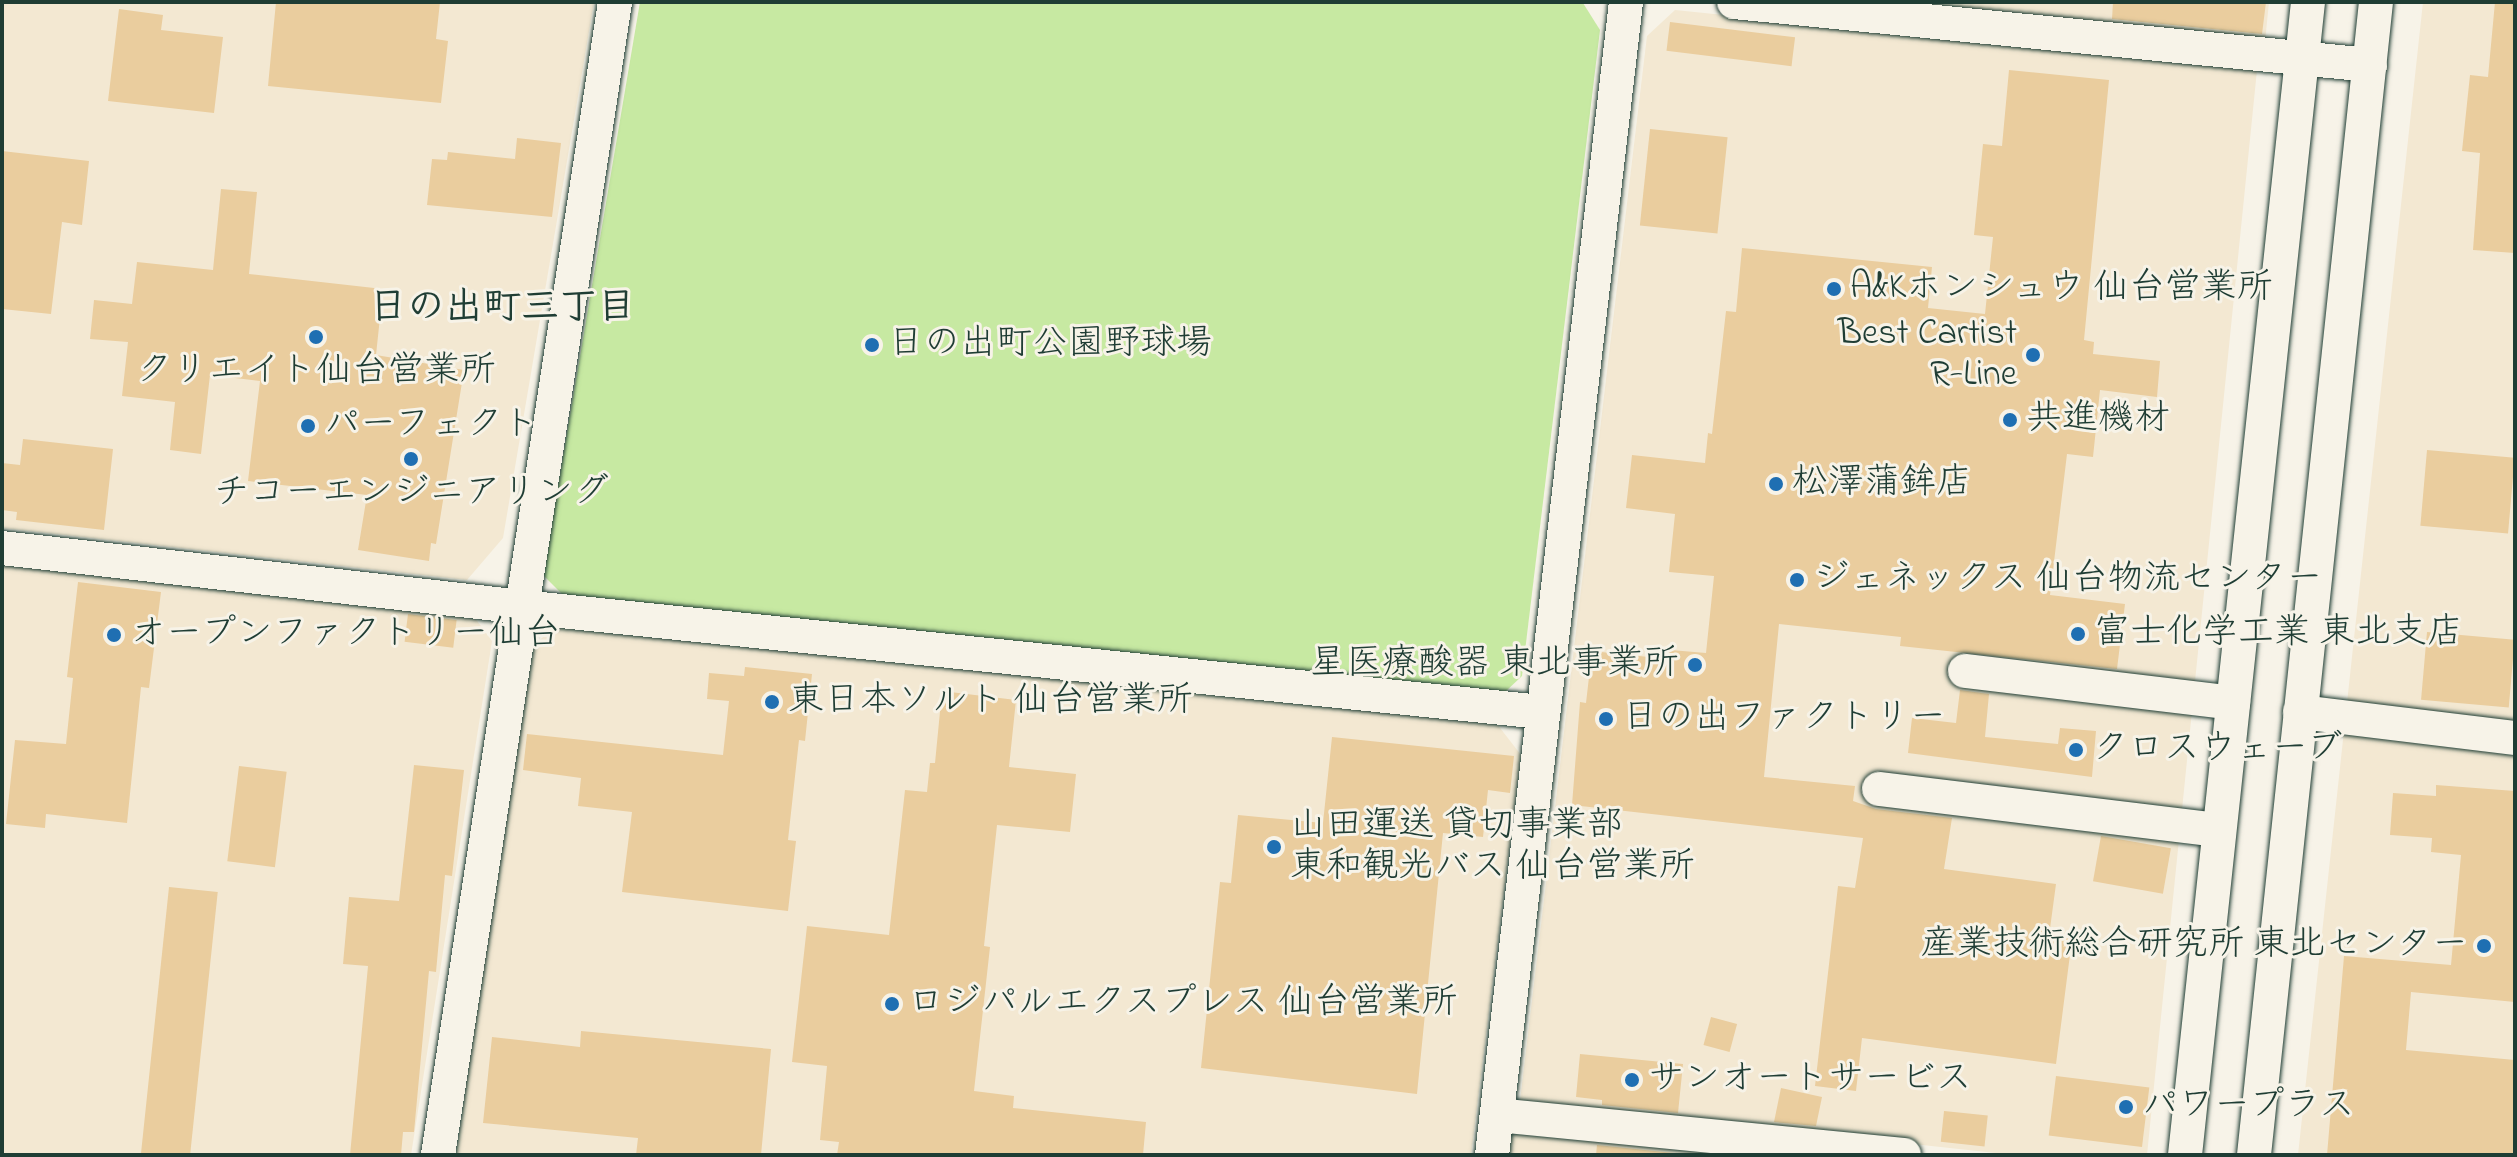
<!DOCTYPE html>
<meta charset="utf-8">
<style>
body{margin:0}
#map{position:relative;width:2517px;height:1157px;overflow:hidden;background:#f7f3e8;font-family:"Indie Flower","Klee One",sans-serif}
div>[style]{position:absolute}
.built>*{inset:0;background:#f3e8d2}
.green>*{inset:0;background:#c7e9a2}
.building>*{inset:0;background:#eacd9e;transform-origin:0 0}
.roads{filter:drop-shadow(0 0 2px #1f3d34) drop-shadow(0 0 2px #1f3d34)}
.minor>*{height:34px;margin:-17px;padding:0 17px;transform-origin:17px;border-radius:17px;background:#f7f3e8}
.dots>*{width:22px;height:22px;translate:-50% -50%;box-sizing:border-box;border:4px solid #f7f3e8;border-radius:50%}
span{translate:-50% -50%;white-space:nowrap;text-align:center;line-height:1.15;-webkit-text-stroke:6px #f7f3e8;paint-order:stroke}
.poi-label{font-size:36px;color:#1f3d34}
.left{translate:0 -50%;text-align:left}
.right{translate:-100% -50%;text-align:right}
.neighbourhood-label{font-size:38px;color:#1f3d34;font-weight:700}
.frame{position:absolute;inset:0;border:4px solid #1f3d34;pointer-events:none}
</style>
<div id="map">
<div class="built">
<div style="clip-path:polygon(2px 2px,594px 2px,503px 538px,467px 580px,2px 528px)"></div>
<div style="clip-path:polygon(1877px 2px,2269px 2px,2265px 42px)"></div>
<div style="clip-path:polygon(2423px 2px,2515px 2px,2515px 1155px,2298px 1155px)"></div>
<div style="clip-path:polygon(1675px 10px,2257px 70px,2147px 1155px,2014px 1155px,1520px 1101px,1647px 36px)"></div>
<div style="clip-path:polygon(2px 563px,472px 614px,492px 641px,411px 1155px,2px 1155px)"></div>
<div style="clip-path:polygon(556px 625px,1497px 724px,1521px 755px,1471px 1155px,456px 1155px,528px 651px)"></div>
<div style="clip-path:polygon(1513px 1126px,1795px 1155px,1509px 1155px)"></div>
</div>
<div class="green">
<div style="clip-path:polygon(640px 2px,1583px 3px,1600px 30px,1522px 676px,1505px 692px,563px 595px,543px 575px)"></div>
</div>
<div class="building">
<div style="clip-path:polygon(276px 2px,440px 2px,436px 39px,448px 41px,441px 103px,268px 86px)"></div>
<div style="clip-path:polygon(2113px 2px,2266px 2px,2262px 34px,2112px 19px)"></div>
<div style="clip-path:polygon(2495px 2px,2515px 2px,2515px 253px,2473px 250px,2480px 153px,2462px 151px,2470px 75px,2488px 77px)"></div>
<div style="clip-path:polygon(119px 9px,163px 15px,161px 30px,223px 37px,214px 113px,108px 101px)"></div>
<div style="left:1670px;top:22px;width:126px;height:29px;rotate:7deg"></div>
<div style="clip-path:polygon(2009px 70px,2109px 80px,2084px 340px,2094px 342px,2093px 354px,2160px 361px,2157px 397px,2100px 390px,2093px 457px,2067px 454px,2050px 595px,2125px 604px,2117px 669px,1900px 646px,1901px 637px,1779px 624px,1764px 777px,1855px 786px,1853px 801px,1876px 809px,1952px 818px,1944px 869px,2056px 884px,2049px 936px,2072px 939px,2056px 1064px,1862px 1038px,1856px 1091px,1815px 1086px,1838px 886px,1855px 888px,1863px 838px,1572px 805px,1580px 702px,1586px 703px,1592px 651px,1658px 658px,1659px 649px,1706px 653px,1714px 576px,1669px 572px,1675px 514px,1626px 508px,1632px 455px,1705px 463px,1708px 433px,1712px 434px,1726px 311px,1736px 312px,1742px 248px,1932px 267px,1928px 308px,1985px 314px,1993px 237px,1974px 235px,1983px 144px,2002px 146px)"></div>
<div style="left:1650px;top:129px;width:78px;height:97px;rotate:6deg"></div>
<div style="clip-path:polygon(517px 138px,561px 143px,552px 217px,427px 205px,432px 159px,447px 160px,448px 152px,515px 159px)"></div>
<div style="clip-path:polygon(2px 151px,89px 161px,82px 225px,62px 222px,51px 314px,2px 309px)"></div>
<div style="clip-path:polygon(221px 189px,257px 192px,249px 274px,383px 289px,376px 355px,464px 370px,436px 544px,431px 543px,429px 561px,358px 550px,367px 495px,248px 481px,260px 381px,210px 375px,201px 454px,170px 450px,175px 402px,122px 396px,128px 342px,90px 339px,94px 300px,132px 304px,137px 262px,213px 270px)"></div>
<div style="clip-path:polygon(23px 439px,113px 449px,104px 530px,16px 520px,17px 512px,2px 510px,2px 463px,20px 465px)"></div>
<div style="left:2427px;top:450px;width:88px;height:76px;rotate:5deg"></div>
<div style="clip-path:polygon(78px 582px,161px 592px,149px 688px,141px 687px,127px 823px,46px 814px,45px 828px,6px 824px,15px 740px,66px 744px,73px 678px,67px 677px)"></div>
<div style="left:408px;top:614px;width:49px;height:28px;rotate:7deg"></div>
<div style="left:2427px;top:632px;width:88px;height:68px;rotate:5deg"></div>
<div style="clip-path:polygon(745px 667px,812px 674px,805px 741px,799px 740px,788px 840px,796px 841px,788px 911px,622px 892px,632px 812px,578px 806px,581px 778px,523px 770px,527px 734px,723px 755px,729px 701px,707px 699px,709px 673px,744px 676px)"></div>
<div style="clip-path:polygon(1960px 690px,1989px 694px,1985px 737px,2058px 744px,2060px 728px,2096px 731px,2092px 777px,1908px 753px,1912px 718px,1956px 723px)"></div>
<div style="clip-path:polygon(942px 691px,1016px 700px,1009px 767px,1076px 774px,1070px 832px,997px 825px,984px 946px,990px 947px,974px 1091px,1014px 1096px,1013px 1108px,1146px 1122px,1143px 1155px,837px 1155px,839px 1142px,820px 1140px,827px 1066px,792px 1062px,807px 926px,889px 935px,905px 790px,927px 792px,930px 763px,935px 763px)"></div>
<div style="clip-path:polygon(1332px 737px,1514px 756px,1510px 793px,1488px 790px,1483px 837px,1443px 833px,1417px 1094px,1201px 1068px,1220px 882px,1231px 883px,1238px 815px,1323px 823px)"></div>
<div style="clip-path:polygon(414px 765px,464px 770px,452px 876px,445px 875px,436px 972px,429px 971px,414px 1132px,403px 1132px,401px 1155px,350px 1155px,368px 966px,343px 964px,349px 897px,399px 901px)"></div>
<div style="left:239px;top:766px;width:48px;height:96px;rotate:7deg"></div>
<div style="clip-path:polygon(2436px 785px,2515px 791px,2515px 1002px,2411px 992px,2406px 1050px,2515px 1060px,2515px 1155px,2327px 1155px,2344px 956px,2451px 965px,2461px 855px,2431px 852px,2432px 838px,2390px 835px,2393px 793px,2436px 796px)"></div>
<div style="left:2101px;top:836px;width:71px;height:46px;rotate:10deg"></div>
<div style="left:169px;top:887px;width:49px;height:269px;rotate:6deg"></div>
<div style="left:1711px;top:1017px;width:27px;height:29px;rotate:15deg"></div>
<div style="clip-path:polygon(581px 1031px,771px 1049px,761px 1155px,636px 1155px,638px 1138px,483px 1123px,492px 1037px,580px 1047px)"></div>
<div style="clip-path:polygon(1580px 1054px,1683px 1064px,1678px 1113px,1602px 1105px,1602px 1100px,1576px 1097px)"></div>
<div style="left:2056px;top:1076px;width:94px;height:60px;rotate:7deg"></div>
<div style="clip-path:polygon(1781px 1088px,1822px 1097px,1816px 1126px,1774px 1122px)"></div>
<div style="left:1944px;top:1111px;width:44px;height:31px;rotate:6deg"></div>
<div style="clip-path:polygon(1597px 1145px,1674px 1153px,1674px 1155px,1596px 1155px)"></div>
</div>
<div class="roads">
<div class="minor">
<div style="left:1734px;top:2px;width:639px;rotate:5.66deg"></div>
<div style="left:2px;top:548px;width:523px;rotate:6.47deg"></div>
<div style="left:522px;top:607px;width:1024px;rotate:5.88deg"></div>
<div style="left:1965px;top:671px;width:270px;rotate:6.8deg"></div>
<div style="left:2300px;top:712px;width:217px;rotate:6.9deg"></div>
<div style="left:1879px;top:789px;width:342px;rotate:6.9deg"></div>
<div style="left:1497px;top:1115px;width:409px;rotate:5.6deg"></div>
<div style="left:438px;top:1155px;width:1167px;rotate:-81.27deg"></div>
<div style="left:1492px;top:1155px;width:1161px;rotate:-83.37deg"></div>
<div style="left:2185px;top:1155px;width:1160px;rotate:-83.91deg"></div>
<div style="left:2254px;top:1155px;width:1159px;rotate:-83.96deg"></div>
</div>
</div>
<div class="dots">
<div style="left:1834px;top:289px;background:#1f6fb2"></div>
<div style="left:316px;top:337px;background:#1f6fb2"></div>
<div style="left:872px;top:345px;background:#1f6fb2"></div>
<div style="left:2033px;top:355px;background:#1f6fb2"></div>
<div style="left:2010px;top:420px;background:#1f6fb2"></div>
<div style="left:308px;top:426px;background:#1f6fb2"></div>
<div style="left:411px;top:459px;background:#1f6fb2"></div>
<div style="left:1776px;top:484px;background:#1f6fb2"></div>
<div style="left:1797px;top:580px;background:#1f6fb2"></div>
<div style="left:2078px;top:634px;background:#1f6fb2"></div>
<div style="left:114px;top:635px;background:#1f6fb2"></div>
<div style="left:1695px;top:665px;background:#1f6fb2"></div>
<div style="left:772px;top:702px;background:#1f6fb2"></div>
<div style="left:1606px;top:719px;background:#1f6fb2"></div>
<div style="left:2076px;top:750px;background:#1f6fb2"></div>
<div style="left:1274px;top:847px;background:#1f6fb2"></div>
<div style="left:2484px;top:946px;background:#1f6fb2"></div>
<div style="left:892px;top:1004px;background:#1f6fb2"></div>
<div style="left:1632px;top:1080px;background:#1f6fb2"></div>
<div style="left:2126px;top:1107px;background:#1f6fb2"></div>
</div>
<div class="poi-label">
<span class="left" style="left:1850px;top:289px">A&amp;Kホンシュウ 仙台営業所</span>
<span class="right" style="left:2017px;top:355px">Best Cartist<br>R-Line</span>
<span class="left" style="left:888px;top:345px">日の出町公園野球場</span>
<span style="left:316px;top:372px">クリエイト仙台営業所</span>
<span class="left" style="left:2026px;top:420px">共進機材</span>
<span class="left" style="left:324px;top:426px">パーフェクト</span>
<span class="left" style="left:1792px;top:484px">松澤蒲鉾店</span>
<span style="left:411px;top:494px">チコーエンジニアリング</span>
<span class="left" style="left:1813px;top:580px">ジェネックス 仙台物流センター</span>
<span class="left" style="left:2094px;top:634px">富士化学工業 東北支店</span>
<span class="left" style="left:130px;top:635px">オープンファクトリー仙台</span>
<span class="right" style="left:1679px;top:665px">星医療酸器 東北事業所</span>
<span class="left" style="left:788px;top:702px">東日本ソルト 仙台営業所</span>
<span class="left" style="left:1622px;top:719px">日の出ファクトリー</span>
<span class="left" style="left:2092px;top:750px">クロスウェーブ</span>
<span class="left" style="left:1290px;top:847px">山田運送 貸切事業部<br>東和観光バス 仙台営業所</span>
<span class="right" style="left:2468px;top:946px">産業技術総合研究所 東北センター</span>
<span class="left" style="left:908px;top:1004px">ロジパルエクスプレス 仙台営業所</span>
<span class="left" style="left:1648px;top:1080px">サンオートサービス</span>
<span class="left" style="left:2142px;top:1107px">パワープラス</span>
</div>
<div class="neighbourhood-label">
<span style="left:502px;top:310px">日の出町三丁目</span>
</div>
<div class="frame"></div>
</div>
